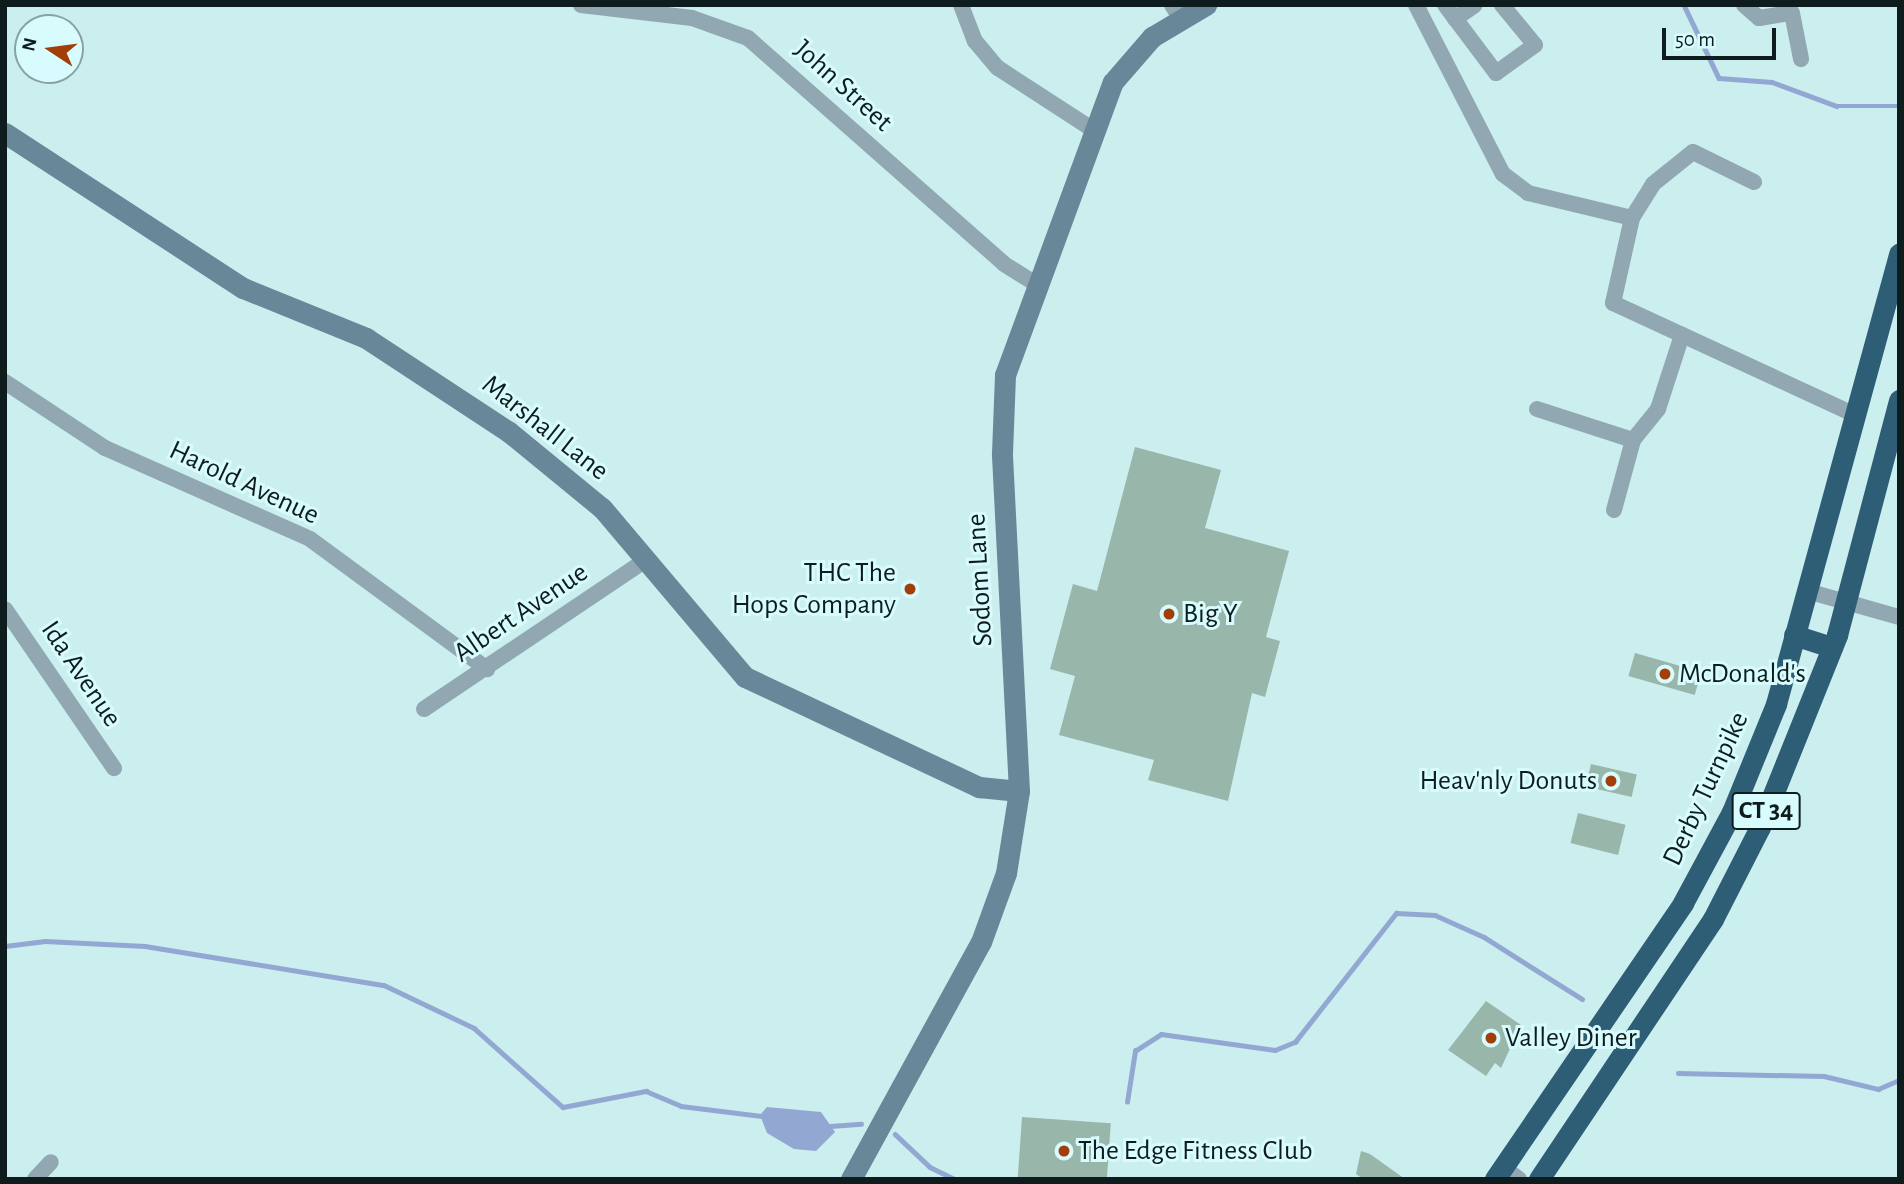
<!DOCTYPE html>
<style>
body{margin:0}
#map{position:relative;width:1904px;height:1184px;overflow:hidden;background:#cbeeef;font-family:"Alegreya Sans",sans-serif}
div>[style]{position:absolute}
.water>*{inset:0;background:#92a8d2}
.stream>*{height:4.5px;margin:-2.25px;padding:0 2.25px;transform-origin:2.25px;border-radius:2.25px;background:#92a8d2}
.building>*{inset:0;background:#99b6aa;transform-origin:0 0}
.street>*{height:16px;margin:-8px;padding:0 8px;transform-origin:8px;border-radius:8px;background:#91a7b2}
.secondary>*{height:21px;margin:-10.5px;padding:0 10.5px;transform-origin:10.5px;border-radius:10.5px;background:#688899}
.highway>*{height:21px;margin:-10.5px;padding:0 10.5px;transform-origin:10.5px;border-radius:10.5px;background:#2d5e76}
.dots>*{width:19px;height:19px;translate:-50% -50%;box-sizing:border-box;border:4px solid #d8fbfd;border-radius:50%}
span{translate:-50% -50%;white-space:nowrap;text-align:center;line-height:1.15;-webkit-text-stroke:6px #d8fbfd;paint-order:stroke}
.shield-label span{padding:2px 5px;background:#d8fbfd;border:2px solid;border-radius:5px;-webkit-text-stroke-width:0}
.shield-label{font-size:26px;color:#0f1c1d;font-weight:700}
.street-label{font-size:28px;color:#0f1c1d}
.poi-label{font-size:28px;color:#0f1c1d}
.right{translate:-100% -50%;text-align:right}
.left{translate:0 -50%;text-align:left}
.frame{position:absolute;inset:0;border:7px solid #0f1c1d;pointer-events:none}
.north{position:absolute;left:14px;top:14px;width:70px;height:70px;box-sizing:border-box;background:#d8fbfd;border:2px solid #88a2a3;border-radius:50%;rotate:283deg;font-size:19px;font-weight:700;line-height:28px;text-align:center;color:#0f1c1d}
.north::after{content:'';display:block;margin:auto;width:24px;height:32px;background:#a23e07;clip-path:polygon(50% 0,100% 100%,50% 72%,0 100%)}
.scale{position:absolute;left:1662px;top:28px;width:114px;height:32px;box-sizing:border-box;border:4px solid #0f1c1d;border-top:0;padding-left:9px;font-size:21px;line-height:24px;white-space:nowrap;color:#0f1c1d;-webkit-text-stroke:5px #d8fbfd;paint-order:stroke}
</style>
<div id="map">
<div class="water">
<div style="clip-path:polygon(767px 1107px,821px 1112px,835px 1132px,816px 1151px,794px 1149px,767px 1133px,760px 1115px)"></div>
</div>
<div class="stream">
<div style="left:1684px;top:5px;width:81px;rotate:64.4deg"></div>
<div style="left:1719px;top:78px;width:53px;rotate:4.3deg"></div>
<div style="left:1772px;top:82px;width:69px;rotate:20.3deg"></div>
<div style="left:1837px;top:106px;width:62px"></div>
<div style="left:5px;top:946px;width:40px;rotate:-7.1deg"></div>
<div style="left:45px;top:941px;width:100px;rotate:2.9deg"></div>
<div style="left:145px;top:946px;width:242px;rotate:9.3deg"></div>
<div style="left:384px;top:985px;width:100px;rotate:25.5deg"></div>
<div style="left:474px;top:1028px;width:119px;rotate:41.6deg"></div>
<div style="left:563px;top:1107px;width:85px;rotate:-10.9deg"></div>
<div style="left:646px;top:1091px;width:38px;rotate:23deg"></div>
<div style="left:681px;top:1106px;width:83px;rotate:7deg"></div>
<div style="left:1678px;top:1073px;width:146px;rotate:1.2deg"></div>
<div style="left:1824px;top:1076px;width:56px;rotate:13.5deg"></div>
<div style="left:1878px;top:1089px;width:23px;rotate:-23deg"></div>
<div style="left:1127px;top:1102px;width:52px;rotate:-81.1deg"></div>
<div style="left:1135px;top:1051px;width:31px;rotate:-33deg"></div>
<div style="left:1161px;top:1034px;width:115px;rotate:8deg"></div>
<div style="left:1275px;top:1050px;width:22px;rotate:-22deg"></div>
<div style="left:1295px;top:1042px;width:164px;rotate:-51.9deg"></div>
<div style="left:1396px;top:913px;width:39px;rotate:3deg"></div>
<div style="left:1435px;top:915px;width:54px;rotate:24.2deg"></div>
<div style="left:1484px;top:937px;width:116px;rotate:32.3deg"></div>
<div style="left:830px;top:1126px;width:31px;rotate:-4deg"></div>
<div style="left:895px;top:1134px;width:48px;rotate:43.3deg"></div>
<div style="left:930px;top:1167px;width:28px;rotate:26deg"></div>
</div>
<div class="building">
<div style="clip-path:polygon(1135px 447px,1221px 470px,1205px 528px,1289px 551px,1266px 637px,1280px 641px,1265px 697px,1252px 693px,1228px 801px,1148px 780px,1154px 760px,1059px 735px,1075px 676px,1050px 669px,1073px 584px,1097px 591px)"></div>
<div style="left:1635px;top:653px;width:69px;height:24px;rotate:16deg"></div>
<div style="left:1591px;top:764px;width:47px;height:23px;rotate:13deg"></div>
<div style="left:1578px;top:813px;width:49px;height:31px;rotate:14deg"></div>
<div style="clip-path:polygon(1486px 1001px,1521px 1025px,1501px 1068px,1495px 1063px,1486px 1076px,1448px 1050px)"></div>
<div style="left:1022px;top:1117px;width:89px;height:62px;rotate:4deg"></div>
<div style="clip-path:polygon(1361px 1151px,1370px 1154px,1405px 1179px,1363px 1179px,1356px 1174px)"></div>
</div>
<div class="street">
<div style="left:581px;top:5px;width:112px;rotate:6.7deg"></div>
<div style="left:692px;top:18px;width:59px;rotate:19.7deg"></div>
<div style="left:748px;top:38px;width:341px;rotate:41.4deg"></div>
<div style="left:1004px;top:264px;width:36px;rotate:32deg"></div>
<div style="left:961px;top:5px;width:39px;rotate:69deg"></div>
<div style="left:975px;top:41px;width:35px;rotate:50deg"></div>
<div style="left:998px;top:68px;width:112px;rotate:33deg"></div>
<div style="left:1172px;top:5px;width:15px;rotate:58deg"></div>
<div style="left:1416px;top:5px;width:190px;rotate:62.8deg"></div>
<div style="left:1503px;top:174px;width:31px;rotate:37deg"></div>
<div style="left:1528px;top:193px;width:107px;rotate:13.5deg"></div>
<div style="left:1632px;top:218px;width:87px;rotate:102.6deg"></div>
<div style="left:1613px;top:303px;width:267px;rotate:24.8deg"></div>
<div style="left:1445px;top:5px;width:85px;rotate:53.1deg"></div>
<div style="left:1496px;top:73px;width:48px;rotate:-35.7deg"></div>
<div style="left:1535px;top:45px;width:52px;rotate:-129.5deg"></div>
<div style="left:1744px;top:5px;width:20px;rotate:41deg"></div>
<div style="left:1759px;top:18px;width:33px;rotate:-9deg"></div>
<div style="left:1792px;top:13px;width:47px;rotate:78.9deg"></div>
<div style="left:1455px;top:19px;width:24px;rotate:-35deg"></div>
<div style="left:1632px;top:218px;width:40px;rotate:-58deg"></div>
<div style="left:1653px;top:184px;width:51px;rotate:-38.7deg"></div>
<div style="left:1693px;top:152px;width:68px;rotate:26.2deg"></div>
<div style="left:5px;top:382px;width:120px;rotate:33.4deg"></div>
<div style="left:105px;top:448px;width:224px;rotate:23.9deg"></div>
<div style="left:310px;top:539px;width:220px;rotate:36.3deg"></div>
<div style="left:1537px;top:409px;width:101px;rotate:17.9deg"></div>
<div style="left:1614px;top:510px;width:73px;rotate:-74.8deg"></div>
<div style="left:1633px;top:440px;width:40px;rotate:-51deg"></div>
<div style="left:1658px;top:409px;width:78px;rotate:-72deg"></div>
<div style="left:1807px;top:591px;width:96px;rotate:15.8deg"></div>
<div style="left:5px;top:609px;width:193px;rotate:55.6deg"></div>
<div style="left:424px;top:709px;width:267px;rotate:-33.9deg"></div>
<div style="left:1503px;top:1167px;width:20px;rotate:37deg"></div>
<div style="left:35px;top:1179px;width:23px;rotate:-47deg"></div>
</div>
<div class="secondary">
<div style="left:5px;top:133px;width:284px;rotate:33.1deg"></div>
<div style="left:243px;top:288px;width:133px;rotate:22.1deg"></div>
<div style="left:366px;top:338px;width:171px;rotate:33.3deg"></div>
<div style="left:509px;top:432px;width:120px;rotate:39.3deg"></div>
<div style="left:602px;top:508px;width:221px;rotate:49.8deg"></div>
<div style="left:745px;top:677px;width:259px;rotate:25.2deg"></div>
<div style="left:979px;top:787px;width:40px;rotate:5.7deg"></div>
<div style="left:851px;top:1179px;width:270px;rotate:-61.3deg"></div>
<div style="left:981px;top:942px;width:73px;rotate:-70.1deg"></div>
<div style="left:1006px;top:873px;width:83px;rotate:-81deg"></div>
<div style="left:1019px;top:791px;width:338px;rotate:-92.9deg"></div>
<div style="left:1002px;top:453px;width:78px;rotate:-87.8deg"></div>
<div style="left:1005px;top:375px;width:312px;rotate:-69.8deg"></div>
<div style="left:1113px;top:82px;width:60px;rotate:-49.1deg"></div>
<div style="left:1152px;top:37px;width:63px;rotate:-30.7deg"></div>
</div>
<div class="highway">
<div style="left:1794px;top:635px;width:40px;rotate:18deg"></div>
<div style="left:1495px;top:1179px;width:334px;rotate:-55.7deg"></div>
<div style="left:1683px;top:903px;width:103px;rotate:-61.7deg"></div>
<div style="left:1732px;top:812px;width:117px;rotate:-67.8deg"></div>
<div style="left:1776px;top:704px;width:467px;rotate:-74.7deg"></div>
<div style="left:1539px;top:1179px;width:313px;rotate:-56.2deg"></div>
<div style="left:1713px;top:919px;width:103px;rotate:-62.9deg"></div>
<div style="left:1760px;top:827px;width:207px;rotate:-68.1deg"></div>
<div style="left:1837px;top:635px;width:243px;rotate:-75.2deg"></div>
</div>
<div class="dots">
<div style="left:910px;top:589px;background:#a23e07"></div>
<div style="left:1169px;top:614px;background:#a23e07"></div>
<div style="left:1665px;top:674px;background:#a23e07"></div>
<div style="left:1611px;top:781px;background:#a23e07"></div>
<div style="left:1491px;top:1038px;background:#a23e07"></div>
<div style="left:1064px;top:1151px;background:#a23e07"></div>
</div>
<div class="shield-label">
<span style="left:1766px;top:811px">CT 34</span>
</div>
<div class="street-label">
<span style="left:843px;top:86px;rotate:42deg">John Street</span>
<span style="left:545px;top:428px;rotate:38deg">Marshall Lane</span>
<span style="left:244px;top:483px;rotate:25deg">Harold Avenue</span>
<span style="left:980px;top:580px;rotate:-93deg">Sodom Lane</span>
<span style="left:521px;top:613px;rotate:-34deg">Albert Avenue</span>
<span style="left:81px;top:674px;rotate:56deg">Ida Avenue</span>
<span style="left:1706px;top:789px;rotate:-65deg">Derby Turnpike</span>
</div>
<div class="poi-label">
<span class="right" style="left:896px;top:589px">THC The<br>Hops Company</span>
<span class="left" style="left:1183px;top:614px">Big Y</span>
<span class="left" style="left:1679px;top:674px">McDonald's</span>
<span class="right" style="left:1597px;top:781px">Heav'nly Donuts</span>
<span class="left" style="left:1505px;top:1038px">Valley Diner</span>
<span class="left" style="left:1078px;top:1151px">The Edge Fitness Club</span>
</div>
<div class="frame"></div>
<div class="north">N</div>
<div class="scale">50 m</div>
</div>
